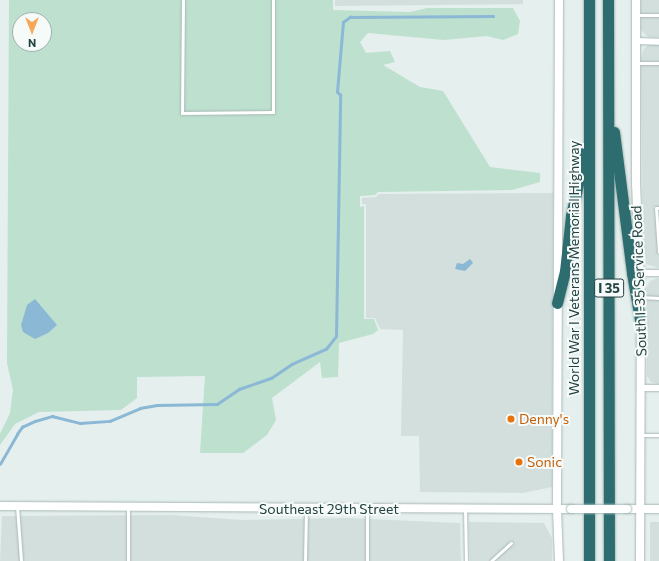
<!DOCTYPE html>
<style>
body{margin:0}
#map{position:relative;width:659px;height:561px;overflow:hidden;background:#e5efed;font-family:Commissioner,sans-serif}
div>[style]{position:absolute}
.built>*{inset:0;background:#d3dfdd;transform-origin:0 0}
.green>*{inset:0;background:#bde0cf}
.water>*{inset:0;background:#8bb8d5}
.stream>*{height:2.5px;margin:-1.25px;padding:0 1.25px;transform-origin:1.25px;border-radius:1.25px;background:#8bb8d5}
.roads{filter:drop-shadow(0 0 1px #a7b8b6) drop-shadow(0 0 1px #a7b8b6)}
.lane>*{height:3px;margin:-1.5px;padding:0 1.5px;transform-origin:1.5px;border-radius:1.5px;background:#fff}
.street>*{height:6px;margin:-3px;padding:0 3px;transform-origin:3px;border-radius:3px;background:#fff}
.secondary>*{height:8px;margin:-4px;padding:0 4px;transform-origin:4px;border-radius:4px;background:#fff}
.highway>*{height:11px;margin:-5.5px;padding:0 5.5px;transform-origin:5.5px;border-radius:5.5px;background:#2d6d70}
.bridges{filter:drop-shadow(0 0 1px #a3bbb9) drop-shadow(0 0 1px #a3bbb9)}
.secondary-bridge>*{height:8px;margin:-4px;padding:0 4px;transform-origin:4px;border-radius:4px;background:#fff}
.dots>*{width:11px;height:11px;translate:-50% -50%;box-sizing:border-box;border:2px solid #f6fbfa;border-radius:50%}
span{translate:-50% -50%;white-space:nowrap;text-align:center;line-height:1.15;-webkit-text-stroke:4px #f6fbfa;paint-order:stroke}
.shield-label span{padding:1px 3px;background:#f6fbfa;border:1px solid;border-radius:3px;-webkit-text-stroke-width:0}
.shield-label{font-size:13px;color:#234241;font-weight:700}
.street-label{font-size:14px;color:#234241}
.food-label{font-size:14px;color:#c56008}
.left{translate:0 -50%;text-align:left}
.north{position:absolute;left:12px;top:12px;width:40px;height:40px;box-sizing:border-box;background:#f6fbfa;border:1px solid #a2b1b0;border-radius:50%;rotate:180deg;font-size:11px;font-weight:700;line-height:16px;text-align:center;color:#234241}
.north::after{content:'';display:block;margin:auto;width:14px;height:18px;background:#f7a75a;clip-path:polygon(50% 0,100% 100%,50% 72%,0 100%)}
</style>
<div id="map">
<div class="built">
<div style="clip-path:polygon(335px 0,523px 0,523px 4px,335px 6px)"></div>
<div style="clip-path:polygon(641px 0,659px 0,659px 37px,648px 37px,641px 30px)"></div>
<div style="clip-path:polygon(649px 45px,659px 45px,659px 268px,646px 264px,643px 238px,641px 58px,644px 49px)"></div>
<div style="clip-path:polygon(553px 193px,552px 487px,523px 493px,420px 492px,419px 436px,401px 436px,403px 330px,380px 329px,375px 318px,366px 318px,366px 204px,362px 204px,362px 198px,376px 197px,379px 194px)"></div>
<div style="clip-path:polygon(659px 278px,659px 384px,651px 382px,647px 376px,647px 287px,650px 281px)"></div>
<div style="clip-path:polygon(171px 515px,242px 520px,346px 518px,460px 523px,461px 561px,0 561px,2px 516px)"></div>
<div style="clip-path:polygon(469px 522px,544px 523px,552px 538px,552px 561px,470px 561px)"></div>
<div style="left:650px;top:522px;width:9px;height:39px"></div>
</div>
<div class="green">
<div style="clip-path:polygon(evenodd,9px 0,333px 0,333px 10px,410px 12px,427px 8px,513px 8px,520px 21px,518px 34px,503px 40px,487px 36px,444px 40px,368px 33px,360px 42px,366px 53px,390px 51px,395px 62px,383px 65px,420px 87px,443px 91px,490px 167px,540px 173px,540px 182px,512px 190px,378px 192px,375px 195px,360px 196px,360px 207px,364px 206px,364px 319px,374px 319px,378px 330px,373px 334px,339px 343px,338px 377px,322px 378px,320px 362px,272px 398px,276px 420px,267px 435px,243px 453px,200px 453px,205px 376px,137px 377px,137px 398px,121px 410px,39px 412px,15px 424px,0 445px,0 434px,10px 413px,13px 390px,7px 363px,9px 0,20px 20px,44px 20px,44px 44px,20px 44px,20px 20px)"></div>
</div>
<div class="water">
<div style="clip-path:polygon(470px 259px,473px 263px,465px 271px,455px 269px,457px 263px,463px 264px)"></div>
<div style="clip-path:polygon(35px 299px,57px 325px,48px 333px,35px 339px,23px 332px,21px 325px,27px 305px)"></div>
</div>
<div class="stream">
<div style="left:0;top:464px;width:34px;rotate:-60deg"></div>
<div style="left:17px;top:434px;width:9px;rotate:-54deg"></div>
<div style="left:22px;top:427px;width:14px;rotate:-25deg"></div>
<div style="left:35px;top:421px;width:18px;rotate:-16deg"></div>
<div style="left:52px;top:416px;width:29px;rotate:14deg"></div>
<div style="left:80px;top:423px;width:30px;rotate:-4deg"></div>
<div style="left:110px;top:421px;width:33px;rotate:-23deg"></div>
<div style="left:140px;top:408px;width:17px;rotate:-10deg"></div>
<div style="left:157px;top:405px;width:60px;rotate:-1deg"></div>
<div style="left:217px;top:404px;width:27px;rotate:-34deg"></div>
<div style="left:239px;top:389px;width:34px;rotate:-19deg"></div>
<div style="left:271px;top:378px;width:25px;rotate:-34deg"></div>
<div style="left:292px;top:364px;width:37px;rotate:-24deg"></div>
<div style="left:326px;top:349px;width:16px;rotate:-52deg"></div>
<div style="left:336px;top:336px;width:241px;rotate:-89deg"></div>
<div style="left:340px;top:95px;width:4px;rotate:-135deg"></div>
<div style="left:337px;top:92px;width:70px;rotate:-85.1deg"></div>
<div style="left:343px;top:22px;width:9px;rotate:-36deg"></div>
<div style="left:350px;top:17px;width:143px;rotate:-0.4deg"></div>
</div>
<div class="roads">
<div class="lane">
<div style="left:183px;top:0;width:113px;rotate:90.5deg"></div>
<div style="left:182px;top:113px;width:91px;rotate:-0.6deg"></div>
<div style="left:273px;top:112px;width:112px;rotate:-90deg"></div>
<div style="left:638px;top:15px;width:21px"></div>
<div style="left:636px;top:63px;width:23px"></div>
<div style="left:659px;top:208px;width:3px;rotate:180deg"></div>
<div style="left:656px;top:208px;width:44px;rotate:86.1deg"></div>
<div style="left:641px;top:297px;width:18px;rotate:3deg"></div>
<div style="left:642px;top:435px;width:17px"></div>
<div style="left:17px;top:506px;width:55px;rotate:85.8deg"></div>
<div style="left:465px;top:509px;width:52px;rotate:88.9deg"></div>
<div style="left:128px;top:561px;width:54px;rotate:-90deg"></div>
<div style="left:305px;top:561px;width:52px;rotate:-88.9deg"></div>
<div style="left:367px;top:561px;width:52px;rotate:-90deg"></div>
<div style="left:491px;top:561px;width:27px;rotate:-42deg"></div>
</div>
<div class="street">
<div style="left:636px;top:41px;width:23px;rotate:2deg"></div>
<div style="left:641px;top:273px;width:18px"></div>
<div style="left:642px;top:388px;width:17px"></div>
</div>
<div class="secondary">
<div style="left:559px;top:0;width:509px;rotate:90.23deg"></div>
<div style="left:557px;top:509px;width:52px;rotate:87.8deg"></div>
<div style="left:636px;top:0;width:183px;rotate:90deg"></div>
<div style="left:636px;top:183px;width:120px;rotate:87.6deg"></div>
<div style="left:0;top:506px;width:571px;rotate:0.3deg"></div>
<div style="left:627px;top:509px;width:32px"></div>
<div style="left:640px;top:561px;width:240px;rotate:-89.8deg"></div>
</div>
<div class="highway">
<div style="left:608px;top:0;width:561px;rotate:89.9deg"></div>
<div style="left:614px;top:132px;width:142px;rotate:82.7deg"></div>
<div style="left:632px;top:273px;width:53px;rotate:80.2deg"></div>
<div style="left:557px;top:303px;width:33px;rotate:-76deg"></div>
<div style="left:565px;top:271px;width:55px;rotate:-83.8deg"></div>
<div style="left:571px;top:216px;width:66px;rotate:-77.7deg"></div>
<div style="left:589px;top:561px;width:561px;rotate:-90deg"></div>
</div>
</div>
<div class="bridges">
<div class="secondary-bridge">
<div style="left:571px;top:509px;width:56px"></div>
</div>
</div>
<div class="dots">
<div style="left:511px;top:419px;background:#e8710a"></div>
<div style="left:519px;top:462px;background:#e8710a"></div>
</div>
<div class="shield-label">
<span style="left:609px;top:288px">I 35</span>
</div>
<div class="street-label">
<span style="left:574px;top:268px;rotate:-90deg">World War I Veterans Memorial Highway</span>
<span style="left:639px;top:281px;rotate:-92deg">South I-35 Service Road</span>
<span style="left:329px;top:509px">Southeast 29th Street</span>
</div>
<div class="food-label">
<span class="left" style="left:519px;top:419px">Denny's</span>
<span class="left" style="left:527px;top:462px">Sonic</span>
</div>
<div class="north">N</div>
</div>
